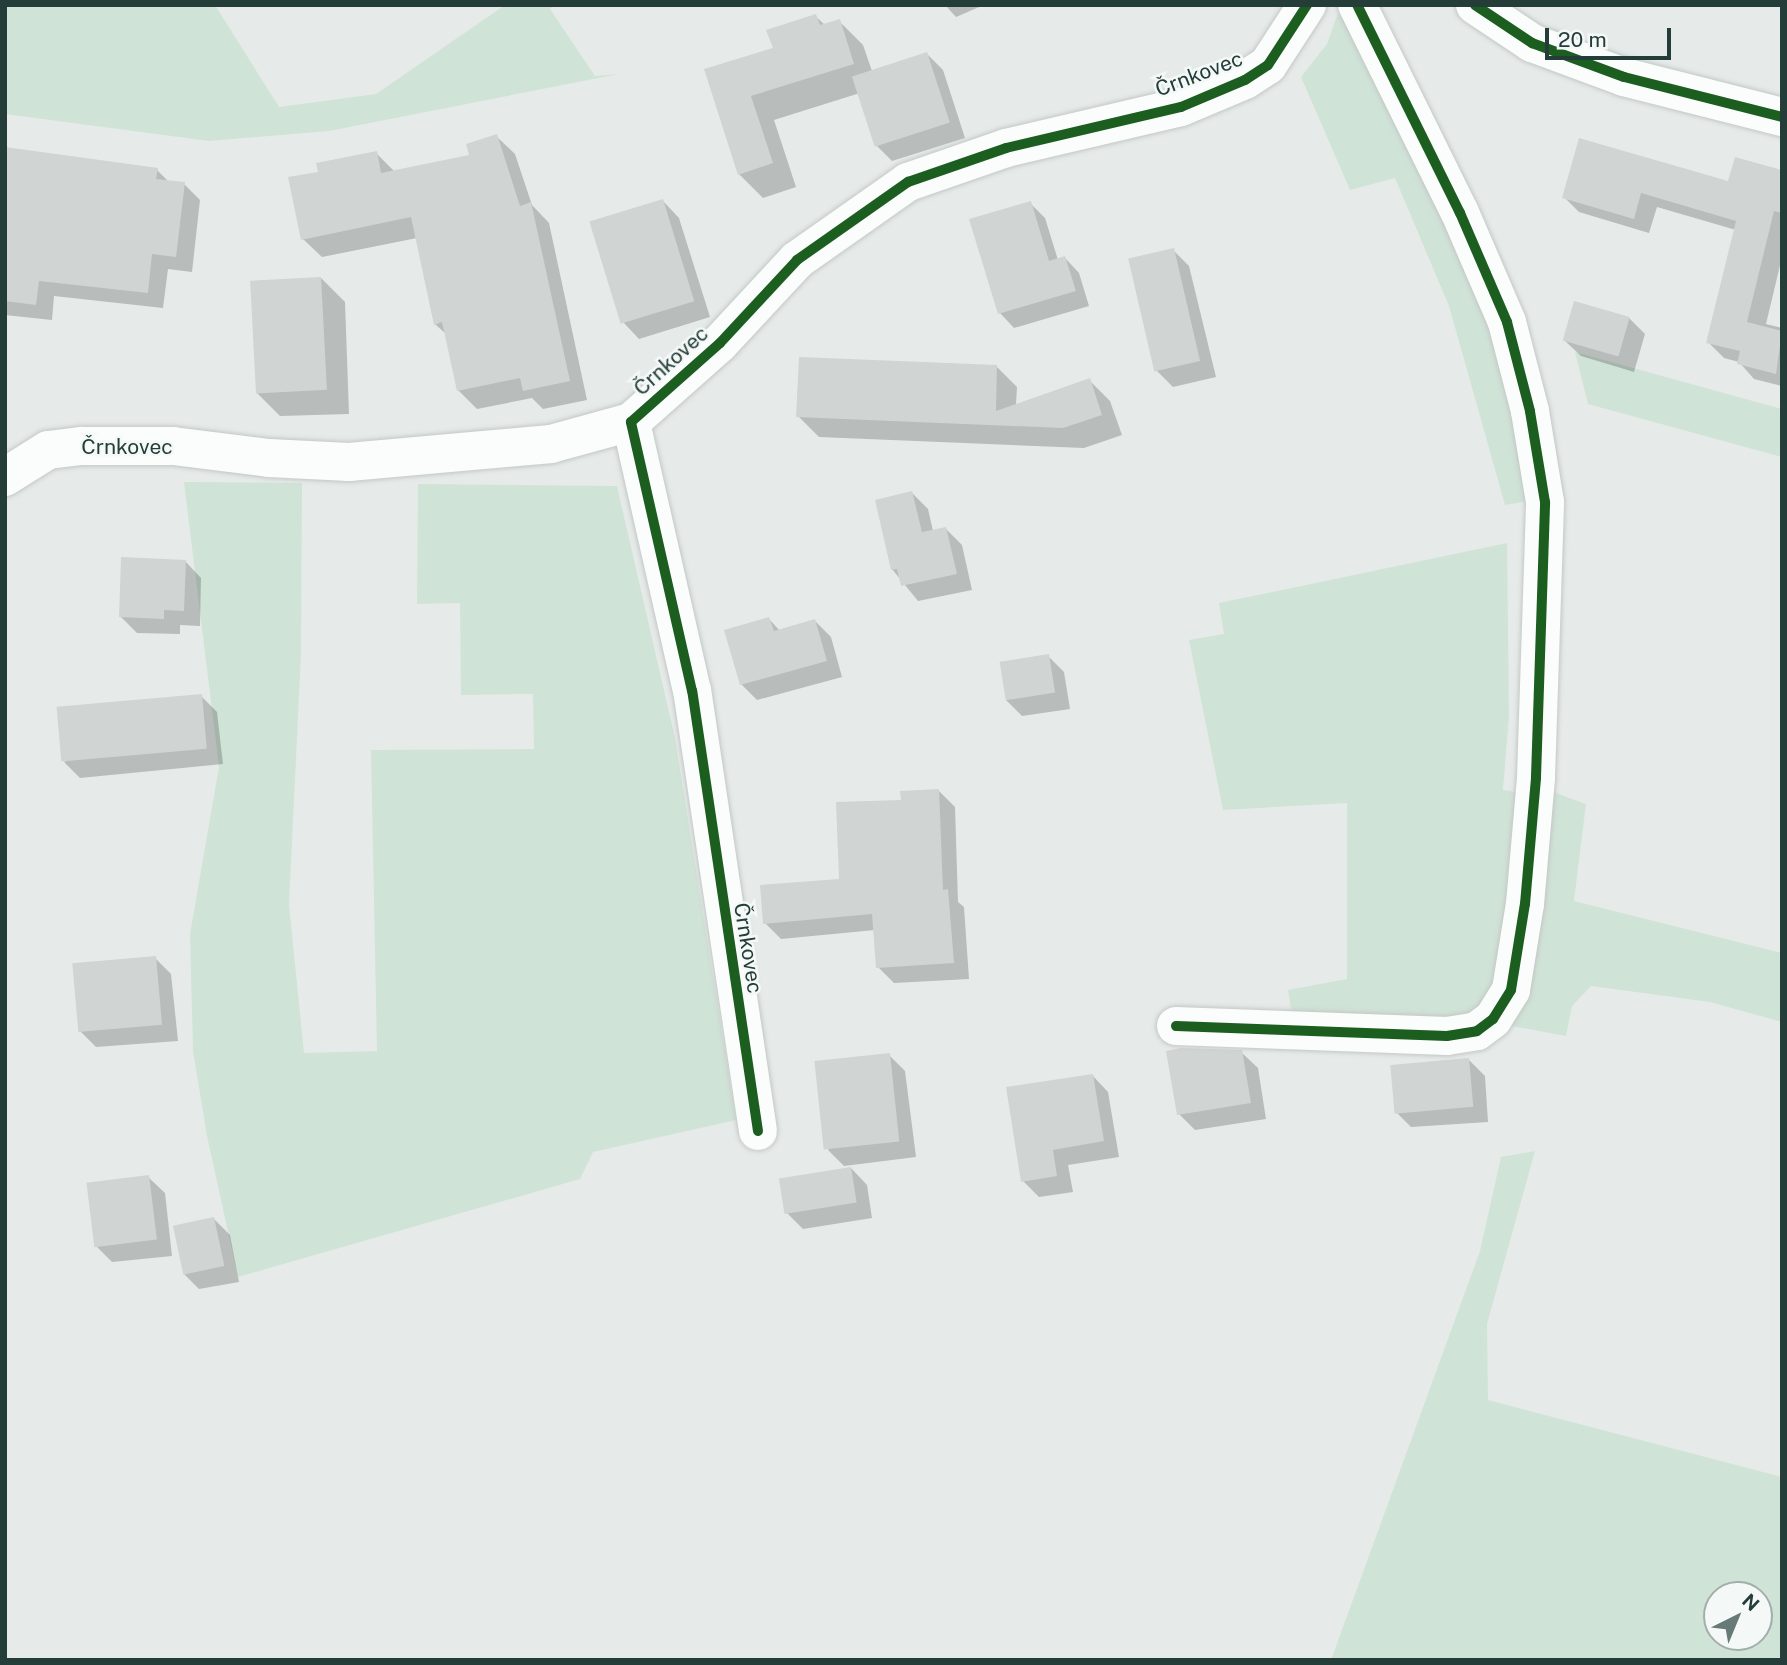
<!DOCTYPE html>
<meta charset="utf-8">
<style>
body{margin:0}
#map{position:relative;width:1787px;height:1665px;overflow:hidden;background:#e6ebe9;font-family:"Public Sans",sans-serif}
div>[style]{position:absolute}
.green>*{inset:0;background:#d0e3d7}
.shadow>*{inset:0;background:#0003}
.building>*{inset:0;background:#d0d4d3;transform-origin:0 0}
.roads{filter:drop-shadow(0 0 2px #c3c8c6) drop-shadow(0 0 2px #c3c8c6)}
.street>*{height:38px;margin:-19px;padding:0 19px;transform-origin:19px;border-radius:19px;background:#fbfcfc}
.secondary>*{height:38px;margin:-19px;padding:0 19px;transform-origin:19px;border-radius:19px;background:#fbfcfc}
.cycleway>*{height:10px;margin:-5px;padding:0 5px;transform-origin:5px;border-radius:5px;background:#1b5e20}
span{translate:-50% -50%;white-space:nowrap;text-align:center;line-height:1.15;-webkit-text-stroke:5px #f4f9f7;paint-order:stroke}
.street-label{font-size:21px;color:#243d39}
.frame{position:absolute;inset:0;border:7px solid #243d39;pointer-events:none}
.north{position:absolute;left:1703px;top:1581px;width:70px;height:70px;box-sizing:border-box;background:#f4f9f7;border:2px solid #a1aeab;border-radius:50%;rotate:43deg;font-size:19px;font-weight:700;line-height:28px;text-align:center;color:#243d39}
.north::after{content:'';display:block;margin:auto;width:24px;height:32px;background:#687a77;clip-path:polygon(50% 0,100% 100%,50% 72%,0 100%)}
.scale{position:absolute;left:1545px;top:28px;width:126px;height:32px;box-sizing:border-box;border:4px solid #243d39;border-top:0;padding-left:9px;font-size:21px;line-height:24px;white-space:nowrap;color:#243d39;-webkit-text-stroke:5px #f4f9f7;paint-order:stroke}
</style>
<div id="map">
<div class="green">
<div style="clip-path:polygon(5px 5px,215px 5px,279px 107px,376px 94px,505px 5px,554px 5px,550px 9px,595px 76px,619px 74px,329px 131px,209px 141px,5px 114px)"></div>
<div style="clip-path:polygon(1338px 13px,1354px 35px,1497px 333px,1529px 501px,1505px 505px,1449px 306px,1395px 178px,1350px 190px,1301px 77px,1327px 44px)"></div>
<div style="clip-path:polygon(1575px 352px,1782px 409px,1782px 457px,1588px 404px)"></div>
<div style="clip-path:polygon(184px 482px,302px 483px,301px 654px,289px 905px,304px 1053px,377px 1051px,371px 750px,534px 749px,533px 694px,461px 695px,460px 603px,417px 604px,418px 484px,617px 486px,675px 738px,736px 1120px,593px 1152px,580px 1179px,238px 1277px,207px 1136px,193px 1051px,190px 934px,219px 767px)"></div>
<div style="clip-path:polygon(1507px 543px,1509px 716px,1503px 790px,1523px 793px,1495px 981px,1474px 1016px,1293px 1020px,1288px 990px,1347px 979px,1347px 803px,1223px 810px,1189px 640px,1224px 634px,1219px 603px)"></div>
<div style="clip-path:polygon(1550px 791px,1586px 804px,1574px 901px,1782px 953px,1782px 1022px,1710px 1002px,1591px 986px,1572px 1006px,1566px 1036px,1511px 1026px)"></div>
<div style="clip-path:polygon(evenodd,1535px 1151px,1487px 1324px,1488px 1400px,1782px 1477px,1782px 1660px,1331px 1660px,1480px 1251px,1501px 1157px,1535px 1151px,1717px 1595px,1759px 1595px,1759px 1637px,1717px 1637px,1717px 1595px)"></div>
</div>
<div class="shadow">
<div style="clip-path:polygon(945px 5px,984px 5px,956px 17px)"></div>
<div style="clip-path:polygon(815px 16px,825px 25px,839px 21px,863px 45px,872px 71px,927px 54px,943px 70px,965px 138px,892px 161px,876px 145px,860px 93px,774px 120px,796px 187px,763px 198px,739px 174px,707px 70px,775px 49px)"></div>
<div style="clip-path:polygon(496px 136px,515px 154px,532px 205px,549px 223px,587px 400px,543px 409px,532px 398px,477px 409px,458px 390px,447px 335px,435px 324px,417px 238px,322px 257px,303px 239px,320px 173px,376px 153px,395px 172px,472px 156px)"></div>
<div style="clip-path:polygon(5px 149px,157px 170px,169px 182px,184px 184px,200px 200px,192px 272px,168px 269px,163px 308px,54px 296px,52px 320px,5px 315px)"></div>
<div style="clip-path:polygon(1782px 172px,1782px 257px,1766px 324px,1782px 328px,1782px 386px,1754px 379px,1739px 362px,1724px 358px,1708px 342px,1736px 230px,1657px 207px,1649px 233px,1579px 212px,1564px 197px,1729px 183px)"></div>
<div style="clip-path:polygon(663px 201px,679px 218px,710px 317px,639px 339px,623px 322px)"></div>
<div style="clip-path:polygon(1030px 203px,1045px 218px,1058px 260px,1065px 258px,1079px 273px,1089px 306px,1014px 328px,1000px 313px)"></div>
<div style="clip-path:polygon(1173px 250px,1189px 266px,1216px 377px,1173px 387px,1157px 371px)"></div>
<div style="clip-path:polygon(321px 278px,345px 302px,349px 414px,280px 416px,256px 392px)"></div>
<div style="clip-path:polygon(1629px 318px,1645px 334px,1634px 372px,1581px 356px,1564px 340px)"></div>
<div style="clip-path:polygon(997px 367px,1017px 387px,1016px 405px,1089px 380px,1110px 401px,1122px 435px,1084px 448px,819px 437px,798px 416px)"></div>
<div style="clip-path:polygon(912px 493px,928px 509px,933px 531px,946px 529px,962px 545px,972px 590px,918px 601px,892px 569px)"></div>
<div style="clip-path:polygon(185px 561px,201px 578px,200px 626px,180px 625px,180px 634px,137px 633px,121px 617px)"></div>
<div style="clip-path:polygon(769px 619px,780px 631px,815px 621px,831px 637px,842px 677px,757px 700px,741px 684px)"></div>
<div style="clip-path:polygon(1048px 656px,1064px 672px,1070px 709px,1022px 716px,1006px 700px)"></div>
<div style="clip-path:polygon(201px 696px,217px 712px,223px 764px,80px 778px,64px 762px)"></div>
<div style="clip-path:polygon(939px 791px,955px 807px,958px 902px,964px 907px,969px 979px,894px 983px,878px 967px,875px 930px,781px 939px,765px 923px,841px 880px,902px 802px)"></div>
<div style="clip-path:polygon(155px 958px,171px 974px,178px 1041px,96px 1047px,80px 1031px)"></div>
<div style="clip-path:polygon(1241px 1052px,1258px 1068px,1266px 1119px,1195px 1130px,1179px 1114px)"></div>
<div style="clip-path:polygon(889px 1055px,905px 1071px,916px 1157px,844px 1166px,828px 1150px)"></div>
<div style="clip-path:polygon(1469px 1060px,1485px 1076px,1488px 1122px,1411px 1127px,1395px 1111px)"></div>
<div style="clip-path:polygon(1092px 1075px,1108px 1092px,1119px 1157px,1068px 1165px,1073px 1192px,1039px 1197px,1023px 1181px)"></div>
<div style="clip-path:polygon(851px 1168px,867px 1185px,872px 1218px,803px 1229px,786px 1212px)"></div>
<div style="clip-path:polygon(148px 1177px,165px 1193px,172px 1256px,112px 1262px,96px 1246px)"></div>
<div style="clip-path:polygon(214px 1219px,230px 1235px,239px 1282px,199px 1289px,183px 1273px)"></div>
</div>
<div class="building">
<div style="clip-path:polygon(816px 14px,820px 25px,840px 19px,854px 64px,751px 96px,773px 163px,738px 175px,704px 69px,773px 48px,766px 30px)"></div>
<div style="left:927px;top:52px;width:74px;height:79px;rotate:72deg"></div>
<div style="clip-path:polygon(497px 134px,520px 206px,531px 202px,570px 381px,523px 391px,520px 378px,457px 391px,442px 322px,434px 325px,411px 217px,301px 240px,288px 177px,318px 172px,316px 163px,377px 151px,381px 173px,469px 155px,466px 144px)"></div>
<div style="clip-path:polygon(1579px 138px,1728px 181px,1735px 157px,1782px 170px,1782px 213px,1774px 211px,1747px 322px,1782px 331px,1776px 374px,1737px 364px,1740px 351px,1706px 343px,1736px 221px,1641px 193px,1634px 219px,1562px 198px)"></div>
<div style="clip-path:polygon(5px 147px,158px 168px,156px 179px,185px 182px,176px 257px,152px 254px,148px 293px,39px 281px,36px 305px,5px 301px)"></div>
<div style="left:663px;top:199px;width:107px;height:77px;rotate:73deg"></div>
<div style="clip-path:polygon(1031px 201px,1049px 261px,1065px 256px,1076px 291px,998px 314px,969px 219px)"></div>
<div style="left:1174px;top:248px;width:116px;height:47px;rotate:77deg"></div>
<div style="left:321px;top:277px;width:113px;height:71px;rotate:87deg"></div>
<div style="left:1574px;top:301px;width:58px;height:41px;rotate:16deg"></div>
<div style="clip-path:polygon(799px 357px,997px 365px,996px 411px,1090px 378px,1102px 415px,1063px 428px,796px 417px)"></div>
<div style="clip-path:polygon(912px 491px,922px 532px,946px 527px,957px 574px,901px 586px,897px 569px,891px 570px,875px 500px)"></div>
<div style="clip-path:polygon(121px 557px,186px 560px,184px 611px,164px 610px,164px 619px,119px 617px)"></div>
<div style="clip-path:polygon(769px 617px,774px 631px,815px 619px,827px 661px,740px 685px,724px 630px)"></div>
<div style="left:1049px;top:654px;width:39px;height:50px;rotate:81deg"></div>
<div style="left:202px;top:694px;width:55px;height:146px;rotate:85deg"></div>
<div style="clip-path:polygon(939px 789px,943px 890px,948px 889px,954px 963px,876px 968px,872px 914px,763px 924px,760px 885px,839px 879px,836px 802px,901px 800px,900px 791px)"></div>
<div style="left:156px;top:956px;width:69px;height:84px;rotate:85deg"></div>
<div style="clip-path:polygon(1181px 1048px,1242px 1050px,1251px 1103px,1177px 1115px,1166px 1051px)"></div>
<div style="left:890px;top:1053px;width:89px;height:76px;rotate:84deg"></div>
<div style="left:1469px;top:1058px;width:49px;height:79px;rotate:85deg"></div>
<div style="clip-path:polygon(1093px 1074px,1104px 1141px,1053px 1150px,1057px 1176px,1021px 1182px,1006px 1087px)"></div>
<div style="left:851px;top:1167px;width:36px;height:73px;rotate:81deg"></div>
<div style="left:149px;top:1175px;width:65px;height:63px;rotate:83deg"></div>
<div style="left:214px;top:1217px;width:50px;height:42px;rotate:78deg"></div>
</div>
<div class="roads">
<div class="street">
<div style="left:5px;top:477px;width:51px;rotate:-32.1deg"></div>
<div style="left:48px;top:450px;width:34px;rotate:-7deg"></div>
<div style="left:82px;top:446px;width:91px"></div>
<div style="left:173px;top:446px;width:97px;rotate:7.1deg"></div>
<div style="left:269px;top:458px;width:80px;rotate:2.9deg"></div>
<div style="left:349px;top:462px;width:203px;rotate:-5.1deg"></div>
<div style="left:551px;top:444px;width:83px;rotate:-15.4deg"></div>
<div style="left:1176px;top:1026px;width:271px;rotate:2.1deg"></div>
<div style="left:1447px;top:1036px;width:30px;rotate:-9deg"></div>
<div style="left:1477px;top:1031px;width:20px;rotate:-37deg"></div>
<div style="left:1493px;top:1019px;width:34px;rotate:-58deg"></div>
<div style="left:1511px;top:990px;width:87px;rotate:-80.8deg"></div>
<div style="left:1525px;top:904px;width:127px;rotate:-85deg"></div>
<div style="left:1536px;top:777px;width:275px;rotate:-88.1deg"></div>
<div style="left:1545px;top:502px;width:92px;rotate:-99.4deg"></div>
<div style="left:1530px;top:411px;width:92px;rotate:-104.5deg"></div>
<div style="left:1507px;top:322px;width:119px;rotate:-113.3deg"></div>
<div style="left:1460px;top:213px;width:232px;rotate:-116.3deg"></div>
<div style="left:758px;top:1131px;width:445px;rotate:-98.5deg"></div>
<div style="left:692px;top:691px;width:276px;rotate:-102.8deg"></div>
<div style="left:631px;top:422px;width:119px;rotate:-41.6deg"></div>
<div style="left:720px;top:343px;width:113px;rotate:-47.1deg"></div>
<div style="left:797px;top:260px;width:136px;rotate:-35.1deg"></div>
<div style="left:908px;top:182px;width:104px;rotate:-19.1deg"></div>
<div style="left:1006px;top:148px;width:180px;rotate:-13.2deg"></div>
<div style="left:1181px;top:107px;width:69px;rotate:-22.9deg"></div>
<div style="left:1245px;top:80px;width:27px;rotate:-33deg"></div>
<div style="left:1268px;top:65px;width:72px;rotate:-57deg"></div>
</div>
<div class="secondary">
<div style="left:1475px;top:5px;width:69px;rotate:33.7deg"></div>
<div style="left:1532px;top:43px;width:98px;rotate:20.3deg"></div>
<div style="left:1624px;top:77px;width:163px;rotate:14.2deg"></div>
</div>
</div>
<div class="cycleway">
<div style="left:1475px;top:5px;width:69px;rotate:33.7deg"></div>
<div style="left:1532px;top:43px;width:98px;rotate:20.3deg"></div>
<div style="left:1624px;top:77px;width:163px;rotate:14.2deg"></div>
<div style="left:1176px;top:1026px;width:271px;rotate:2.1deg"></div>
<div style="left:1447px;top:1036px;width:30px;rotate:-9deg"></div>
<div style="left:1477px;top:1031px;width:20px;rotate:-37deg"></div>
<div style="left:1493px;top:1019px;width:34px;rotate:-58deg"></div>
<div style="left:1511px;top:990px;width:87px;rotate:-80.8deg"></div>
<div style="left:1525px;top:904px;width:127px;rotate:-85deg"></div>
<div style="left:1536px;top:777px;width:275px;rotate:-88.1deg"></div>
<div style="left:1545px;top:502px;width:92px;rotate:-99.4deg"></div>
<div style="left:1530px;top:411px;width:92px;rotate:-104.5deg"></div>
<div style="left:1507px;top:322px;width:119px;rotate:-113.3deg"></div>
<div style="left:1460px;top:213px;width:232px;rotate:-116.3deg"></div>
<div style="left:758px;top:1131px;width:445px;rotate:-98.5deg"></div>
<div style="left:692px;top:691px;width:276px;rotate:-102.8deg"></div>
<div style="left:631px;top:422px;width:119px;rotate:-41.6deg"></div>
<div style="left:720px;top:343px;width:113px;rotate:-47.1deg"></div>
<div style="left:797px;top:260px;width:136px;rotate:-35.1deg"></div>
<div style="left:908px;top:182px;width:104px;rotate:-19.1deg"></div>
<div style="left:1006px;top:148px;width:180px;rotate:-13.2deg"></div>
<div style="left:1181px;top:107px;width:69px;rotate:-22.9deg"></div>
<div style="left:1245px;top:80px;width:27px;rotate:-33deg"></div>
<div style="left:1268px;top:65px;width:72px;rotate:-57deg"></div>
</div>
<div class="street-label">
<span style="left:1199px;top:74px;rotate:-21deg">Črnkovec</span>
<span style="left:671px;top:361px;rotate:-42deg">Črnkovec</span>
<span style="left:127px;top:447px">Črnkovec</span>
<span style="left:748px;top:948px;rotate:81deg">Črnkovec</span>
</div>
<div class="frame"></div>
<div class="north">N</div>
<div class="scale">20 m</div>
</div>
